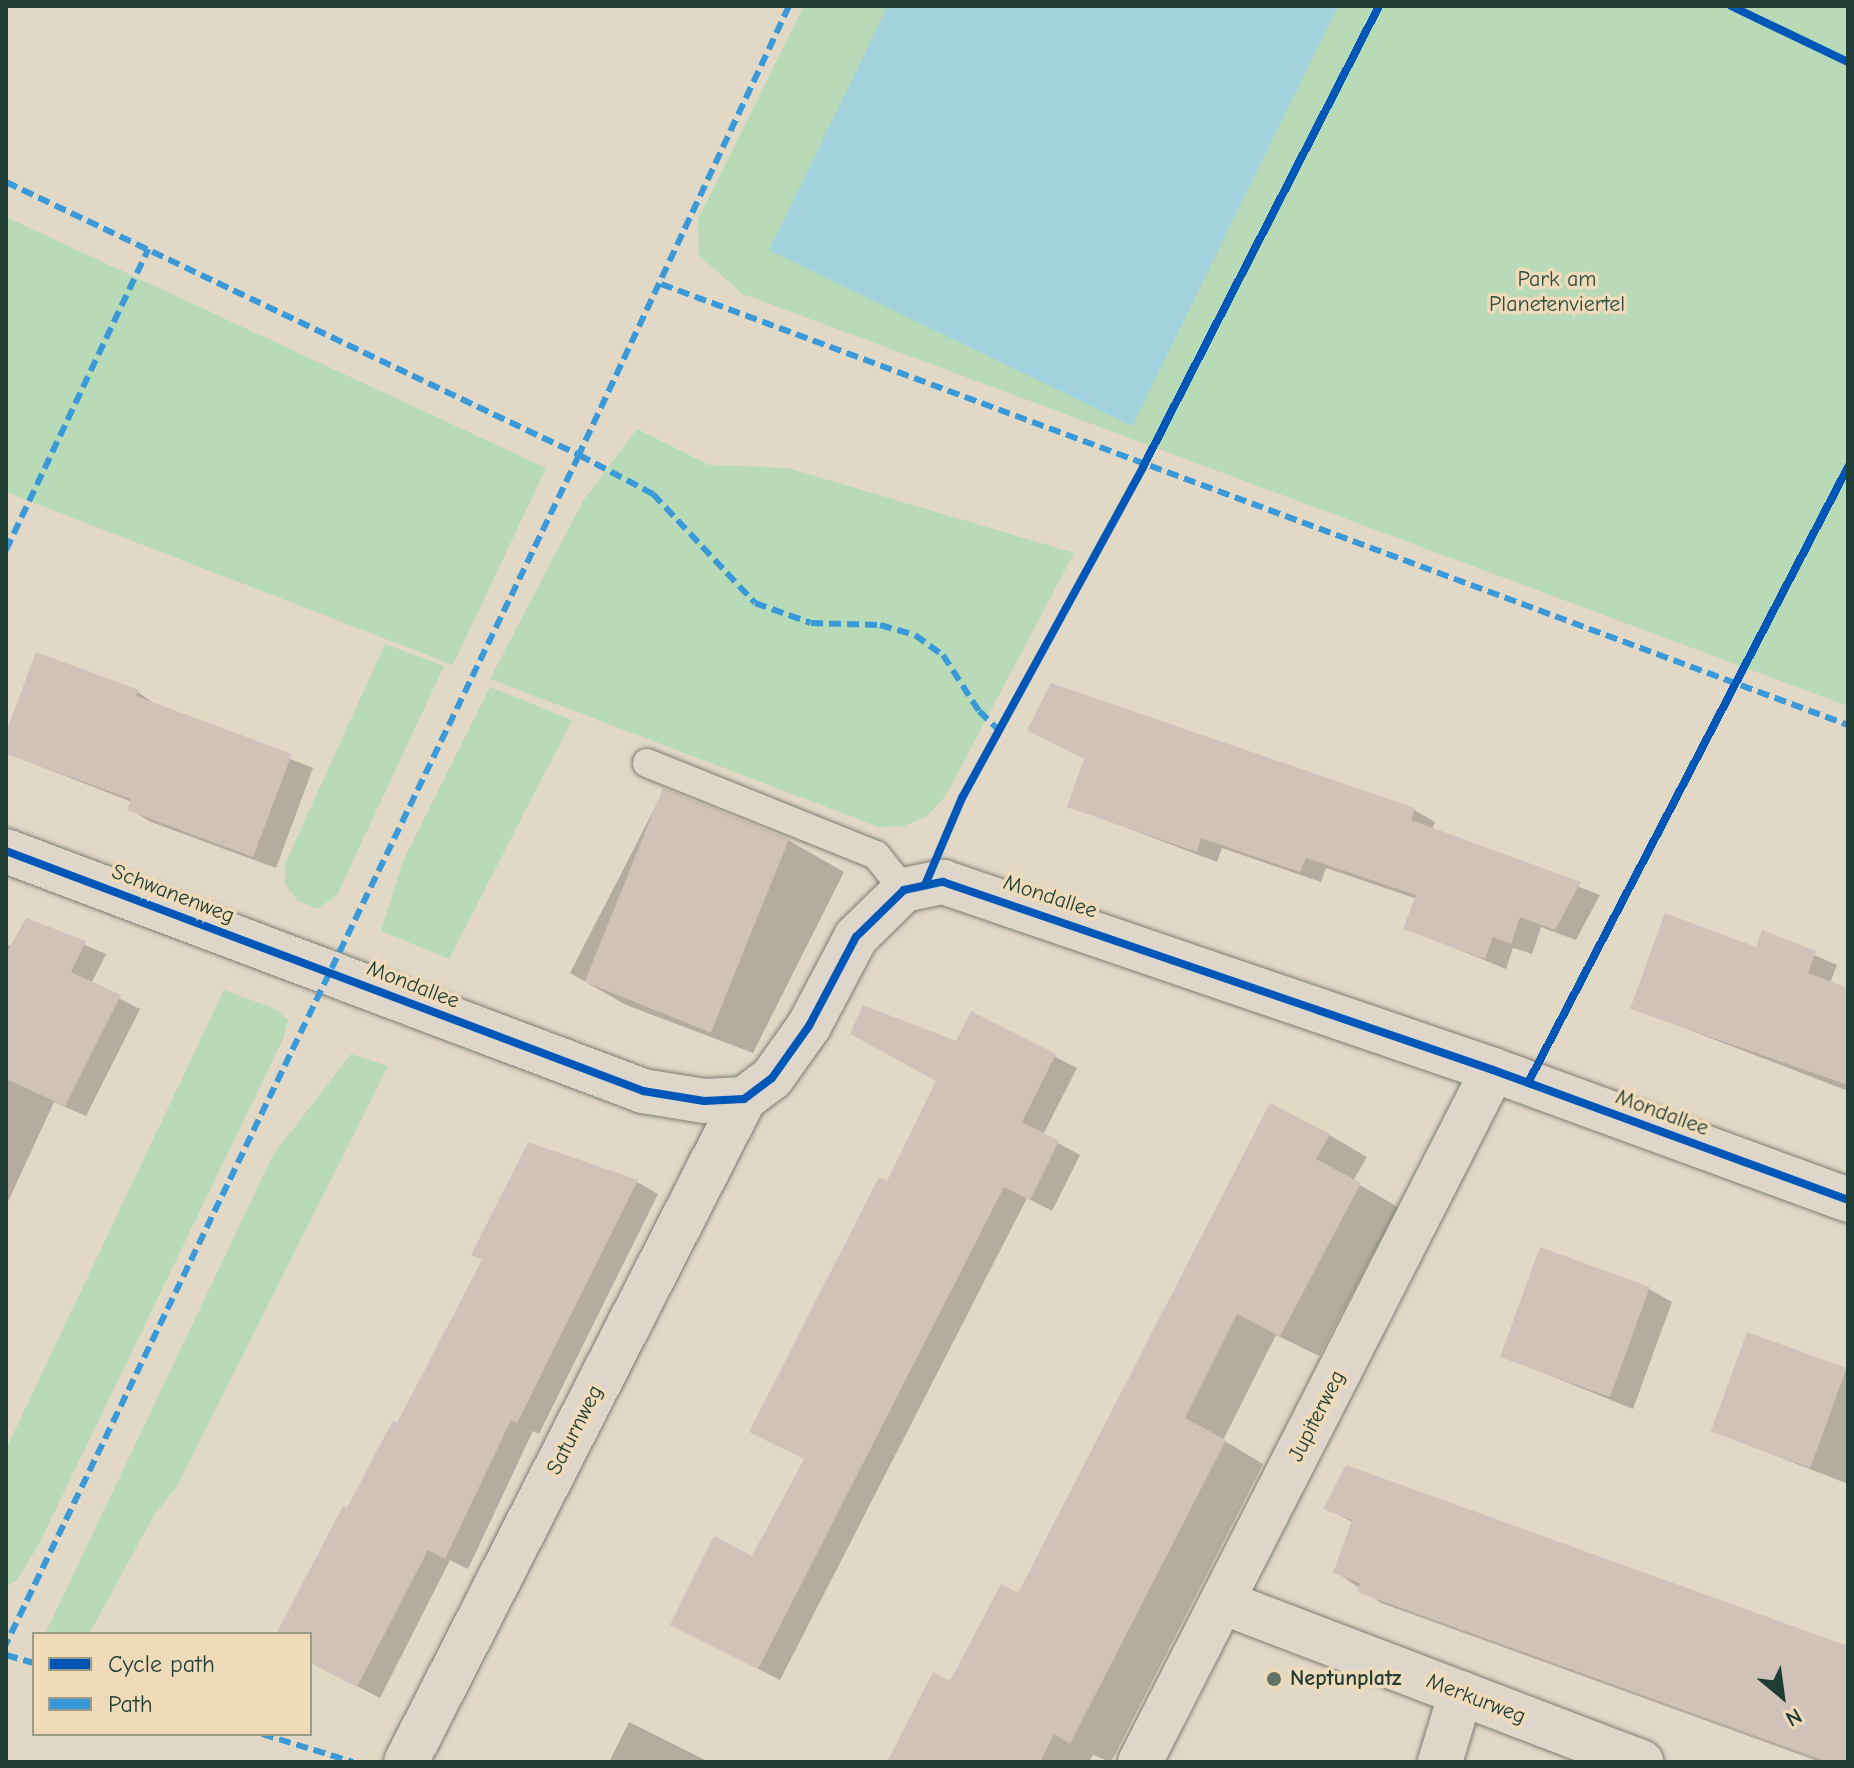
<!DOCTYPE html>
<style>
body{margin:0}
#map{position:relative;width:1854px;height:1768px;overflow:hidden;background:#e2d8c6;font-family:"Comic Neue",sans-serif}
div>[style]{position:absolute}
.green>*{inset:0;background:#b8dab7}
.water>*{inset:0;background:#a2d2de}
.shadow>*{inset:0;background:#0003}
.building>*{inset:0;background:#d1c2b9;transform-origin:0 0}
.roads{filter:drop-shadow(0 0 2px #7c7d74) drop-shadow(0 0 2px #7c7d74)}
.lane>*{height:28px;margin:-14px;padding:0 14px;transform-origin:14px;border-radius:14px;background:#ded6ca}
.street>*{height:44px;margin:-22px;padding:0 22px;transform-origin:22px;border-radius:22px;background:#ded6ca}
.quiet>*{height:6px;margin-top:-3px;transform-origin:0;background:repeating-linear-gradient(90deg,#3a99d8 0 12px,transparent 0 18px)}
.cycleway>*{height:8px;margin:-4px;padding:0 4px;transform-origin:4px;border-radius:4px;background:#0057b8}
.dots>*{width:22px;height:22px;translate:-50% -50%;box-sizing:border-box;border:4px solid #efdbb9;border-radius:50%}
span{translate:-50% -50%;white-space:nowrap;text-align:center;line-height:1.15;-webkit-text-stroke:7px #efdbb9;paint-order:stroke}
.park-label{font-size:22px;color:#2b4d40}
.street-label{font-size:22px;color:#1f3d34}
.poi-label{font-size:22px;color:#1f3d34;font-weight:700}
.left{translate:0 -50%;text-align:left}
.frame{position:absolute;inset:0;border:8px solid #1f3d34;pointer-events:none}
.legend{position:absolute;left:32px;top:1632px;width:280px;height:104px;box-sizing:border-box;background:#efdbb9;border:2px solid #9c9c84;margin:0;padding:10px 14px;list-style:none;font-size:24px;color:#1f3d34}
.legend li{display:flex;align-items:center;gap:16px;height:40px}
.legend b{width:40px;border:2px solid #9c9c84}
.north{position:absolute;left:1742px;top:1656px;width:80px;height:80px;-webkit-text-stroke:6px #efdbb9;paint-order:stroke;rotate:151deg;font-size:22px;font-weight:700;line-height:32px;text-align:center;color:#1f3d34}
.north::after{content:'';display:block;margin:auto;width:28px;height:36px;background:#1f3d34;clip-path:polygon(50% 0,100% 100%,50% 72%,0 100%)}
</style>
<div id="map">
<div class="green">
<div style="clip-path:polygon(804px 6px,1848px 6px,1848px 706px,743px 294px,699px 256px,698px 219px)"></div>
<div style="clip-path:polygon(6px 217px,546px 468px,453px 665px,6px 492px)"></div>
<div style="clip-path:polygon(637px 429px,709px 465px,788px 468px,1074px 553px,946px 795px,927px 816px,904px 826px,879px 827px,490px 679px,583px 501px)"></div>
<div style="clip-path:polygon(385px 644px,444px 666px,337px 895px,317px 909px,297px 900px,285px 884px,285px 864px)"></div>
<div style="clip-path:polygon(490px 687px,572px 720px,449px 959px,381px 931px,403px 861px)"></div>
<div style="clip-path:polygon(224px 990px,276px 1009px,288px 1020px,283px 1039px,38px 1546px,16px 1581px,6px 1587px,6px 1449px)"></div>
<div style="clip-path:polygon(351px 1054px,388px 1066px,176px 1488px,154px 1515px,89px 1634px,45px 1634px,273px 1155px)"></div>
</div>
<div class="water">
<div style="clip-path:polygon(888px 6px,1338px 6px,1132px 426px,769px 250px)"></div>
</div>
<div class="shadow">
<div style="clip-path:polygon(138px 692px,159px 707px,313px 768px,276px 868px,151px 822px,129px 809px,132px 802px,6px 753px,6px 738px)"></div>
<div style="clip-path:polygon(664px 790px,788px 840px,844px 872px,753px 1053px,626px 1005px,570px 973px)"></div>
<div style="clip-path:polygon(1069px 806px,1414px 810px,1435px 822px,1432px 830px,1600px 895px,1576px 940px,1541px 927px,1532px 954px,1513px 948px,1506px 969px,1406px 928px,1417px 899px,1326px 868px,1321px 882px,1222px 848px,1217px 862px)"></div>
<div style="clip-path:polygon(26px 920px,106px 954px,91px 984px,140px 1009px,86px 1116px,54px 1102px,6px 1206px,6px 944px,12px 947px)"></div>
<div style="clip-path:polygon(1763px 933px,1837px 965px,1830px 983px,1848px 990px,1848px 1091px,1632px 1008px,1757px 949px)"></div>
<div style="clip-path:polygon(972px 1014px,1077px 1068px,1043px 1135px,1080px 1155px,1052px 1211px,1027px 1198px,780px 1680px,694px 1636px,753px 1558px,806px 1460px,888px 1183px)"></div>
<div style="clip-path:polygon(1329px 1135px,1367px 1157px,1353px 1181px,1398px 1207px,1319px 1356px,1276px 1335px,1223px 1440px,1263px 1464px,1111px 1762px,1093px 1755px,1089px 1762px,890px 1762px,1018px 1595px)"></div>
<div style="clip-path:polygon(637px 1182px,658px 1194px,539px 1434px,533px 1431px,468px 1569px,450px 1560px,380px 1698px,310px 1662px,310px 1634px,278px 1634px,398px 1425px)"></div>
<div style="clip-path:polygon(1649px 1289px,1672px 1302px,1633px 1409px,1502px 1356px)"></div>
<div style="clip-path:polygon(1846px 1369px,1848px 1484px,1713px 1431px)"></div>
<div style="clip-path:polygon(1326px 1508px,1848px 1648px,1848px 1762px,1820px 1762px,1381px 1603px,1336px 1572px,1354px 1523px)"></div>
<div style="clip-path:polygon(629px 1722px,709px 1762px,609px 1762px)"></div>
</div>
<div class="building">
<div style="clip-path:polygon(36px 652px,139px 690px,136px 696px,292px 754px,253px 857px,127px 810px,131px 799px,6px 754px,6px 732px)"></div>
<div style="clip-path:polygon(1051px 683px,1415px 808px,1411px 820px,1581px 882px,1555px 930px,1520px 917px,1511px 944px,1493px 937px,1485px 959px,1403px 929px,1416px 895px,1306px 858px,1300px 872px,1201px 838px,1197px 852px,1067px 807px,1084px 759px,1027px 730px)"></div>
<div style="left:663px;top:788px;width:136px;height:209px;rotate:22deg"></div>
<div style="clip-path:polygon(1665px 913px,1756px 947px,1762px 930px,1816px 951px,1808px 973px,1848px 988px,1848px 1085px,1630px 1009px)"></div>
<div style="clip-path:polygon(26px 918px,86px 941px,71px 972px,121px 995px,65px 1106px,6px 1079px,6px 954px)"></div>
<div style="clip-path:polygon(863px 1005px,956px 1041px,971px 1011px,1056px 1054px,1022px 1122px,1059px 1141px,1030px 1200px,1004px 1187px,758px 1669px,670px 1625px,714px 1536px,752px 1556px,804px 1459px,749px 1432px,879px 1177px,887px 1181px,936px 1081px,850px 1034px)"></div>
<div style="clip-path:polygon(1270px 1103px,1330px 1134px,1316px 1159px,1361px 1183px,1280px 1336px,1237px 1314px,1185px 1418px,1226px 1440px,1070px 1744px,1054px 1734px,1040px 1762px,887px 1762px,933px 1672px,950px 1681px,1001px 1584px,1018px 1593px)"></div>
<div style="clip-path:polygon(528px 1142px,638px 1180px,517px 1423px,511px 1420px,445px 1559px,428px 1550px,357px 1687px,310px 1663px,310px 1634px,276px 1634px,343px 1506px,347px 1508px,393px 1420px,397px 1423px,482px 1260px,471px 1255px)"></div>
<div style="left:1540px;top:1247px;width:117px;height:117px;rotate:20deg"></div>
<div style="left:1747px;top:1332px;width:106px;height:106px;rotate:20deg"></div>
<div style="clip-path:polygon(1346px 1465px,1848px 1646px,1848px 1762px,1828px 1762px,1357px 1592px,1360px 1583px,1333px 1573px,1352px 1520px,1323px 1509px)"></div>
</div>
<div class="roads">
<div class="lane">
<div style="left:647px;top:763px;width:247px;rotate:21.9deg"></div>
<div style="left:876px;top:855px;width:45px;rotate:51.3deg"></div>
</div>
<div class="street">
<div style="left:6px;top:851px;width:681px;rotate:20.64deg"></div>
<div style="left:643px;top:1091px;width:62px;rotate:9.3deg"></div>
<div style="left:704px;top:1101px;width:40px;rotate:-2.9deg"></div>
<div style="left:744px;top:1099px;width:35px;rotate:-37deg"></div>
<div style="left:772px;top:1078px;width:64px;rotate:-54.6deg"></div>
<div style="left:809px;top:1026px;width:101px;rotate:-62.2deg"></div>
<div style="left:856px;top:937px;width:67px;rotate:-44.4deg"></div>
<div style="left:904px;top:890px;width:40px;rotate:-12deg"></div>
<div style="left:943px;top:882px;width:581px;rotate:18.87deg"></div>
<div style="left:1493px;top:1070px;width:378px;rotate:20.1deg"></div>
<div style="left:1222px;top:1602px;width:449px;rotate:20.9deg"></div>
<div style="left:406px;top:1762px;width:744px;rotate:-62.99deg"></div>
<div style="left:1140px;top:1762px;width:777px;rotate:-62.97deg"></div>
<div style="left:1440px;top:1762px;width:72px;rotate:-73.1deg"></div>
</div>
</div>
<div class="quiet">
<div style="left:789px;top:6px;width:496px;rotate:115.1deg"></div>
<div style="left:579px;top:455px;width:84px;rotate:27.8deg"></div>
<div style="left:653px;top:494px;width:149px;rotate:46.9deg"></div>
<div style="left:755px;top:603px;width:59px;rotate:19.7deg"></div>
<div style="left:811px;top:623px;width:69px;rotate:1.7deg"></div>
<div style="left:880px;top:625px;width:36px;rotate:16deg"></div>
<div style="left:915px;top:635px;width:34px;rotate:36deg"></div>
<div style="left:943px;top:655px;width:67px;rotate:57.3deg"></div>
<div style="left:979px;top:711px;width:28px;rotate:44deg"></div>
<div style="left:6px;top:182px;width:635px;rotate:25.47deg"></div>
<div style="left:579px;top:455px;width:1320px;rotate:115.73deg"></div>
<div style="left:661px;top:284px;width:1266px;rotate:20.38deg"></div>
<div style="left:6px;top:550px;width:333px;rotate:-64.7deg"></div>
<div style="left:6px;top:1655px;width:29px;rotate:16deg"></div>
<div style="left:262px;top:1734px;width:95px;rotate:17.1deg"></div>
</div>
<div class="cycleway">
<div style="left:1731px;top:6px;width:130px;rotate:25.6deg"></div>
<div style="left:6px;top:851px;width:681px;rotate:20.64deg"></div>
<div style="left:643px;top:1091px;width:62px;rotate:9.3deg"></div>
<div style="left:704px;top:1101px;width:40px;rotate:-2.9deg"></div>
<div style="left:744px;top:1099px;width:35px;rotate:-37deg"></div>
<div style="left:772px;top:1078px;width:64px;rotate:-54.6deg"></div>
<div style="left:809px;top:1026px;width:101px;rotate:-62.2deg"></div>
<div style="left:856px;top:937px;width:67px;rotate:-44.4deg"></div>
<div style="left:904px;top:890px;width:40px;rotate:-12deg"></div>
<div style="left:943px;top:882px;width:581px;rotate:18.87deg"></div>
<div style="left:1493px;top:1070px;width:378px;rotate:20.1deg"></div>
<div style="left:925px;top:885px;width:95px;rotate:-67deg"></div>
<div style="left:962px;top:798px;width:377px;rotate:-61.3deg"></div>
<div style="left:1143px;top:467px;width:518px;rotate:-62.89deg"></div>
<div style="left:1528px;top:1083px;width:694px;rotate:-62.55deg"></div>
</div>
<div class="dots">
<div style="left:1274px;top:1679px;background:#637367"></div>
</div>
<div class="park-label">
<span style="left:1557px;top:292px">Park am<br>Planetenviertel</span>
</div>
<div class="street-label">
<span style="left:173px;top:894px;rotate:21deg">Schwanenweg</span>
<span style="left:1050px;top:897px;rotate:18deg">Mondallee</span>
<span style="left:413px;top:985px;rotate:21deg">Mondallee</span>
<span style="left:1662px;top:1113px;rotate:20deg">Mondallee</span>
<span style="left:1317px;top:1416px;rotate:-63deg">Jupiterweg</span>
<span style="left:575px;top:1430px;rotate:-63deg">Saturnweg</span>
<span style="left:1476px;top:1699px;rotate:21deg">Merkurweg</span>
</div>
<div class="poi-label">
<span class="left" style="left:1290px;top:1679px">Neptunplatz</span>
</div>
<div class="frame"></div>
<ul class="legend">
<li><b style="height:10px;background:#0057b8"></b>Cycle path</li>
<li><b style="height:10px;background:#3a99d8"></b>Path</li>
</ul>
<div class="north">N</div>
</div>
